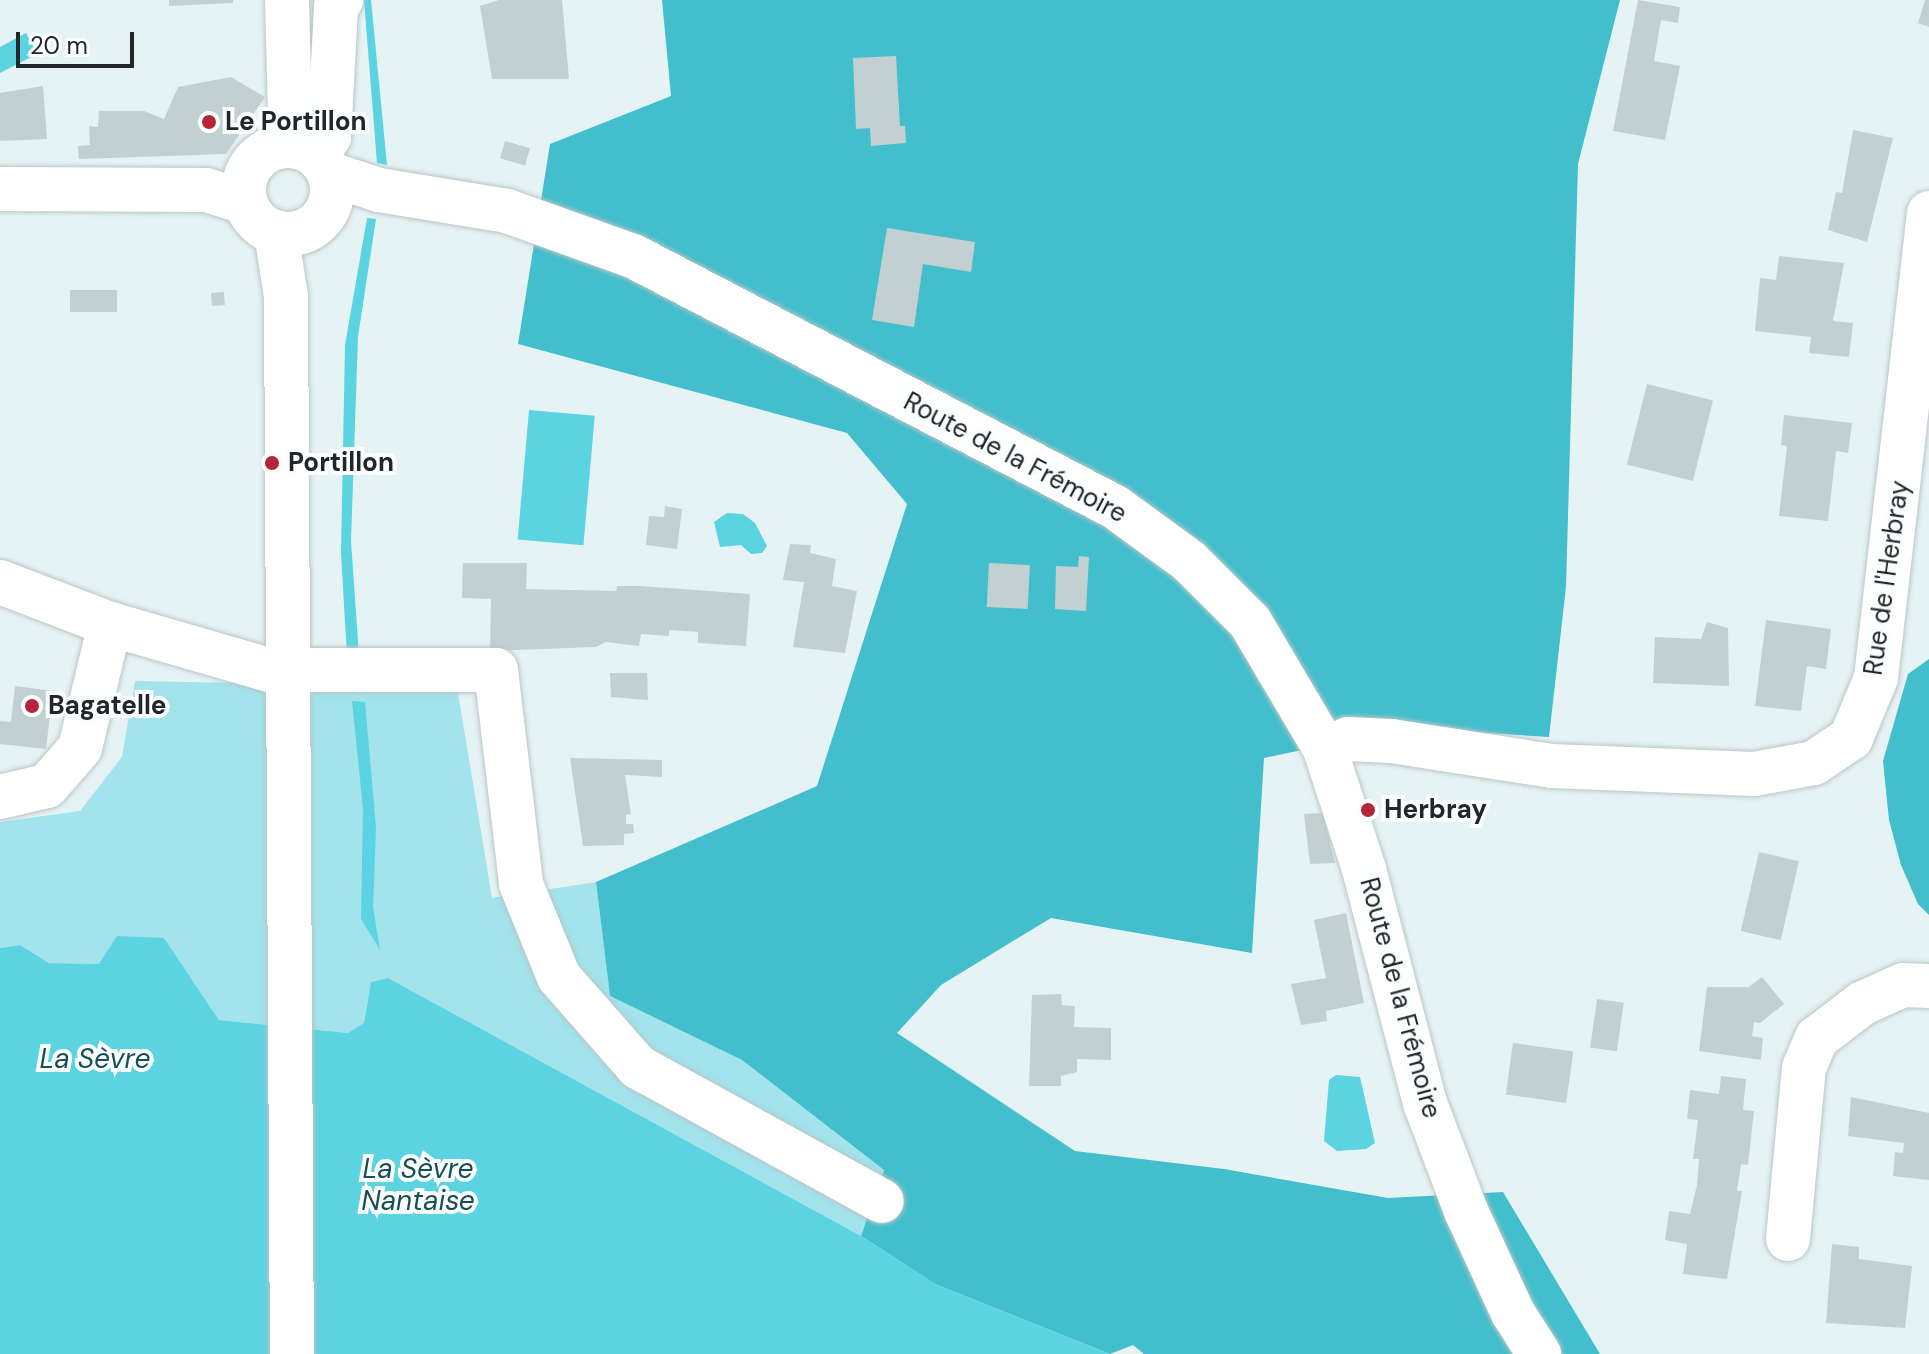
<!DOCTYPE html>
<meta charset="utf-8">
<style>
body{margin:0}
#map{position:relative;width:1929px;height:1354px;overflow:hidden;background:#e6f3f5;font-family:"DM Sans",sans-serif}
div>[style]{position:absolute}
.green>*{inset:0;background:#a2e3ec}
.forest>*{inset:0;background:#43becc}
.water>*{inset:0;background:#5cd3e1;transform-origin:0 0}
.building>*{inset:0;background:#c3d0d1;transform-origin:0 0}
.roads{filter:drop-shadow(0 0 2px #b9c5c6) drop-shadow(0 0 2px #b9c5c6)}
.minor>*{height:44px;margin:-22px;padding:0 22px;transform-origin:22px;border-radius:22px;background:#fff}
.tertiary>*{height:44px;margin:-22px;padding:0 22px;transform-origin:22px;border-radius:22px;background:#fff}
.tertiary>.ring{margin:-22px;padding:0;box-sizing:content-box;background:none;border:44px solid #fff;border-radius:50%}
.dots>*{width:22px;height:22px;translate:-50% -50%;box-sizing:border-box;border:4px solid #fbfefe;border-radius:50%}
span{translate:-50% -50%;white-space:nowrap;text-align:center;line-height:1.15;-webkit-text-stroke:8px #fbfefe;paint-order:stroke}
.poi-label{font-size:26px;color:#212626;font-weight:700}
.left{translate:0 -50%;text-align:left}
.street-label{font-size:26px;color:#212626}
.water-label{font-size:28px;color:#194e54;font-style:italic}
.scale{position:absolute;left:16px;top:32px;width:118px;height:36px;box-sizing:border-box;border:4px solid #212626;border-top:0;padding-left:10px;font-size:24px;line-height:28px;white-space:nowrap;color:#212626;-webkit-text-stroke:6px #fbfefe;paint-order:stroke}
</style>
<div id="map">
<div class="green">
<div style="clip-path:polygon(135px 681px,457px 687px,492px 898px,596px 882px,610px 996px,742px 1060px,884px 1170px,861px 1236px,388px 978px,371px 982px,364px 1023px,348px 1033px,219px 1020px,164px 938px,100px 964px,49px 963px,20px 945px,0 948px,0 822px,80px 811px,122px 757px)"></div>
</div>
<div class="forest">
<div style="clip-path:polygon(662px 0,1620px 0,1578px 164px,1566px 587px,1549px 737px,1405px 728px,1264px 758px,1252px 953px,1051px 918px,941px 985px,897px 1033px,1075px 1151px,1224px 1169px,1388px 1198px,1503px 1192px,1600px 1354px,1144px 1354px,1133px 1345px,1110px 1354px,935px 1284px,861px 1236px,884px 1170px,742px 1060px,610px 996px,596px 882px,817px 786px,907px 504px,847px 433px,518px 344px,550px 144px,671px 96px)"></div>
<div style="clip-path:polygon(1929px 659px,1929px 915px,1918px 904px,1901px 865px,1889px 820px,1883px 761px,1908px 674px)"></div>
</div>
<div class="water">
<div style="clip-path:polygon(364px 0,371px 0,387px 165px,377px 163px)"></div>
<div style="clip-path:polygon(26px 33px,37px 54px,0 73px,0 47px)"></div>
<div style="clip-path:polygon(367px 218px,376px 219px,358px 337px,351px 541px,359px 655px,347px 656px,341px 553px,345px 345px)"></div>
<div style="left:529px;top:410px;width:66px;height:130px;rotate:5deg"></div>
<div style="clip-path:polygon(727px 513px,743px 514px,755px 523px,767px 546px,762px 553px,751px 554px,741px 545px,720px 547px,714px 522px)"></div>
<div style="clip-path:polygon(352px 701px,365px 702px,376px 828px,373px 907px,380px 950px,361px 919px,363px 809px)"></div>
<div style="clip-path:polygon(117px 936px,164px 938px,219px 1020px,348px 1033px,364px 1023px,371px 982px,388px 978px,861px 1236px,935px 1284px,1110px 1354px,0 1354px,0 948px,20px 945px,49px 963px,99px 964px)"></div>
<div style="clip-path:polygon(1336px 1075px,1360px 1077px,1375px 1143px,1366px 1149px,1337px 1151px,1324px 1141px,1329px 1080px)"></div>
</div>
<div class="building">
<div style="clip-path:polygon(169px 0,233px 0,233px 3px,169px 6px)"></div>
<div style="clip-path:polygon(499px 0,562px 0,569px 79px,492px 79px,480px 6px)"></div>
<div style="clip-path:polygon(1638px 0,1680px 7px,1678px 23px,1661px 20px,1654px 61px,1680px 66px,1665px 140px,1613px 131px)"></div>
<div style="clip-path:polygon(1925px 0,1929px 0,1929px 27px,1918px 23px)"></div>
<div style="clip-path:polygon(896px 56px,900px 126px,905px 126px,906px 143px,871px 146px,870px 128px,856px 129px,853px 58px)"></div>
<div style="clip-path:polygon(231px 77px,265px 97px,226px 154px,79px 159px,78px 146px,90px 145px,89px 126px,98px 127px,99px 111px,144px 111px,164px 119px,178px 87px)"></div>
<div style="clip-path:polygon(43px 86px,47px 139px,0 141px,0 93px)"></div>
<div style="clip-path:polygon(1853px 130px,1893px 138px,1867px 242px,1828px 230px,1836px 192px,1842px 193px)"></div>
<div style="left:505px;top:141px;width:26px;height:18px;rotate:16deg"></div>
<div style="clip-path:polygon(887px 228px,975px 242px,971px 272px,923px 264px,914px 327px,872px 320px)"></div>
<div style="clip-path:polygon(1779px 256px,1844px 263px,1833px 321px,1853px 323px,1849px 357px,1809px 353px,1811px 337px,1755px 331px,1760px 278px,1776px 280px)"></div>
<div style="left:70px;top:290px;width:47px;height:22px"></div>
<div style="left:224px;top:292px;width:13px;height:13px;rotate:86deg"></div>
<div style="left:1647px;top:384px;width:68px;height:83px;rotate:14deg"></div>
<div style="clip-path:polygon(1784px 415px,1852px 423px,1848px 453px,1836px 451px,1828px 521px,1779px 516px,1787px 446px,1781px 445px)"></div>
<div style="clip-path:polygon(665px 506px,682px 509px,677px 549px,646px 545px,649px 516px,664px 517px)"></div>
<div style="clip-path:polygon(790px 544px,811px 545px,810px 553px,836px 559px,832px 586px,857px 591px,845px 653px,793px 647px,804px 582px,783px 580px)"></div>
<div style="clip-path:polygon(1079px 556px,1089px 557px,1086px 611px,1055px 609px,1056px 566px,1078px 567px)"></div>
<div style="clip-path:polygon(463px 563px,527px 563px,526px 589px,616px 591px,617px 586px,641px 586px,750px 594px,746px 646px,698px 643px,698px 632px,669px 630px,669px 636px,641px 634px,639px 646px,606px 642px,596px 647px,490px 651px,491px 599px,462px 598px)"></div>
<div style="left:989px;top:563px;width:41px;height:44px;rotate:3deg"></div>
<div style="clip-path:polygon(1766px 620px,1831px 629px,1826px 669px,1807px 666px,1801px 711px,1755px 706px)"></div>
<div style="clip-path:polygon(1707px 622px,1728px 628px,1729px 686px,1653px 683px,1655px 637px,1701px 639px)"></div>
<div style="clip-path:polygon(610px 673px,647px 673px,648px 700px,611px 697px)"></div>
<div style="clip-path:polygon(15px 686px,53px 691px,46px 749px,0 744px,0 721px,11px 722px)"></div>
<div style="clip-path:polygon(570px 758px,662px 760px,662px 777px,625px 775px,631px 814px,626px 815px,626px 824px,633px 824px,634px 833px,624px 834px,624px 845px,583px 846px)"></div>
<div style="clip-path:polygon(1323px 813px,1335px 863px,1310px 864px,1304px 814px)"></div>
<div style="left:1759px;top:852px;width:41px;height:81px;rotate:13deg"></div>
<div style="clip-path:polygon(1346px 913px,1364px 1003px,1326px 1011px,1327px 1021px,1301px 1025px,1291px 984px,1326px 978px,1314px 920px)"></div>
<div style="clip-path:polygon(1762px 977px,1784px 1004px,1760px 1023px,1754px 1022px,1752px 1036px,1763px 1038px,1761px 1060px,1699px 1051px,1707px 987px,1749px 987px)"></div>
<div style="clip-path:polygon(1061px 994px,1062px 1005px,1075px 1006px,1074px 1027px,1111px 1028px,1111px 1060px,1077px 1059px,1077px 1072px,1061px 1076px,1061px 1086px,1029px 1086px,1032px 995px)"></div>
<div style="left:1597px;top:999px;width:27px;height:49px;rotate:8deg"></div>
<div style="left:1513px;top:1043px;width:61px;height:52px;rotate:8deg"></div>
<div style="clip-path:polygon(1721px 1076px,1746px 1079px,1743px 1110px,1754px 1111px,1748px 1165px,1741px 1164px,1737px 1191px,1742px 1191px,1727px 1279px,1683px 1274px,1687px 1244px,1665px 1240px,1669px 1211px,1690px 1214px,1697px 1185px,1699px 1159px,1693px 1159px,1698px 1120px,1687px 1119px,1690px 1090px,1719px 1094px)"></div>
<div style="clip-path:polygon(1851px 1097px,1929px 1113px,1929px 1180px,1893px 1176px,1895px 1152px,1903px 1153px,1904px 1143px,1848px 1136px)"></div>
<div style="clip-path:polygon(1832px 1244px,1859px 1247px,1859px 1259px,1912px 1266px,1905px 1328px,1826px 1323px)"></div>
</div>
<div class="roads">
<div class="minor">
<div style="left:315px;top:155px;width:23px;rotate:-52deg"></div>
<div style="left:329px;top:137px;width:130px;rotate:-86.9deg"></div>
<div style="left:336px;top:7px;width:9px;rotate:-54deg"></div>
<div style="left:0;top:582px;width:118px;rotate:20.9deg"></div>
<div style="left:110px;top:624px;width:166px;rotate:16.1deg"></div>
<div style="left:269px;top:670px;width:227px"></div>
<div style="left:496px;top:670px;width:215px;rotate:83.3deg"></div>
<div style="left:521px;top:884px;width:100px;rotate:67.8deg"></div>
<div style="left:559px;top:977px;width:120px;rotate:48.7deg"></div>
<div style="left:638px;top:1067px;width:278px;rotate:28.8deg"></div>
<div style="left:1325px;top:749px;width:25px;rotate:-23deg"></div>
<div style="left:1348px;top:739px;width:43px;rotate:2.7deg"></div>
<div style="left:1391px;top:741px;width:163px;rotate:8.8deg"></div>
<div style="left:1552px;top:766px;width:202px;rotate:2.3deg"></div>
<div style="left:1754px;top:774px;width:61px;rotate:-10.4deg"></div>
<div style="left:1814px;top:763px;width:45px;rotate:-34deg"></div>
<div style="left:1851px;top:738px;width:65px;rotate:-67.4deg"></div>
<div style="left:1876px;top:678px;width:468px;rotate:-83.5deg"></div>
<div style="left:0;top:797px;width:48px;rotate:-13.2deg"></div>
<div style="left:47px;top:786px;width:50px;rotate:-49deg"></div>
<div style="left:80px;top:748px;width:128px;rotate:-76.4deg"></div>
<div style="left:1788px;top:1239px;width:172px;rotate:-84.7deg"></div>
<div style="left:1804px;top:1068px;width:33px;rotate:-67deg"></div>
<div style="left:1817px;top:1038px;width:58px;rotate:-37.3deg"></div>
<div style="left:1863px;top:1003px;width:44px;rotate:-24.2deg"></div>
<div style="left:1903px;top:985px;width:26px;rotate:2deg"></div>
</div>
<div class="tertiary">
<div style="left:287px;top:0;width:111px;rotate:88.5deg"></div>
<div style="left:290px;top:111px;width:40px;rotate:69.8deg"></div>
<div class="ring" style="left:244px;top:146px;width:44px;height:44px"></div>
<div style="left:330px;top:174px;width:52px;rotate:18.1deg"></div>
<div style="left:379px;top:190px;width:130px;rotate:9.3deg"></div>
<div style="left:507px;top:211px;width:134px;rotate:19.7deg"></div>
<div style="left:633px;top:256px;width:543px;rotate:27.51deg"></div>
<div style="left:1115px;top:507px;width:92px;rotate:36.1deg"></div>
<div style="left:1189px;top:561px;width:86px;rotate:45deg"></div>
<div style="left:1250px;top:622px;width:147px;rotate:59.4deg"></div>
<div style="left:1325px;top:749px;width:126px;rotate:72deg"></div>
<div style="left:1364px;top:869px;width:242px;rotate:75.4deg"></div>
<div style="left:1425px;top:1103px;width:116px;rotate:69.2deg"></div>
<div style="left:1466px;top:1211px;width:112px;rotate:65.3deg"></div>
<div style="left:1513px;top:1313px;width:49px;rotate:57.6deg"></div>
<div style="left:0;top:189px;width:206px;rotate:0.3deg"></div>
<div style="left:206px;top:190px;width:41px;rotate:17.1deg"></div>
<div style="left:276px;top:233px;width:64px;rotate:81deg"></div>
<div style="left:286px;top:296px;width:1058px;rotate:89.68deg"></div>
</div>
</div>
<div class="dots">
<div style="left:209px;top:122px;background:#b6243a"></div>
<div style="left:272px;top:463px;background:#b6243a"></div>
<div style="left:32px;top:706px;background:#b6243a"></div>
<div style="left:1368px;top:810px;background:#b6243a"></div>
</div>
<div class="poi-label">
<span class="left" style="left:225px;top:122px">Le Portillon</span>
<span class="left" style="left:288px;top:463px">Portillon</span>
<span class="left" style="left:48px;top:706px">Bagatelle</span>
<span class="left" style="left:1384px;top:810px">Herbray</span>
</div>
<div class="street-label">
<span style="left:1015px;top:458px;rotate:28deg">Route de la Frémoire</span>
<span style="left:1887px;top:578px;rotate:-82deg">Rue de l'Herbray</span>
<span style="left:1400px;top:998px;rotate:75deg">Route de la Frémoire</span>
</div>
<div class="water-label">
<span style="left:95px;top:1059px">La Sèvre</span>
<span style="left:418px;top:1185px">La Sèvre<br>Nantaise</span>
</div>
<div class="scale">20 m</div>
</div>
